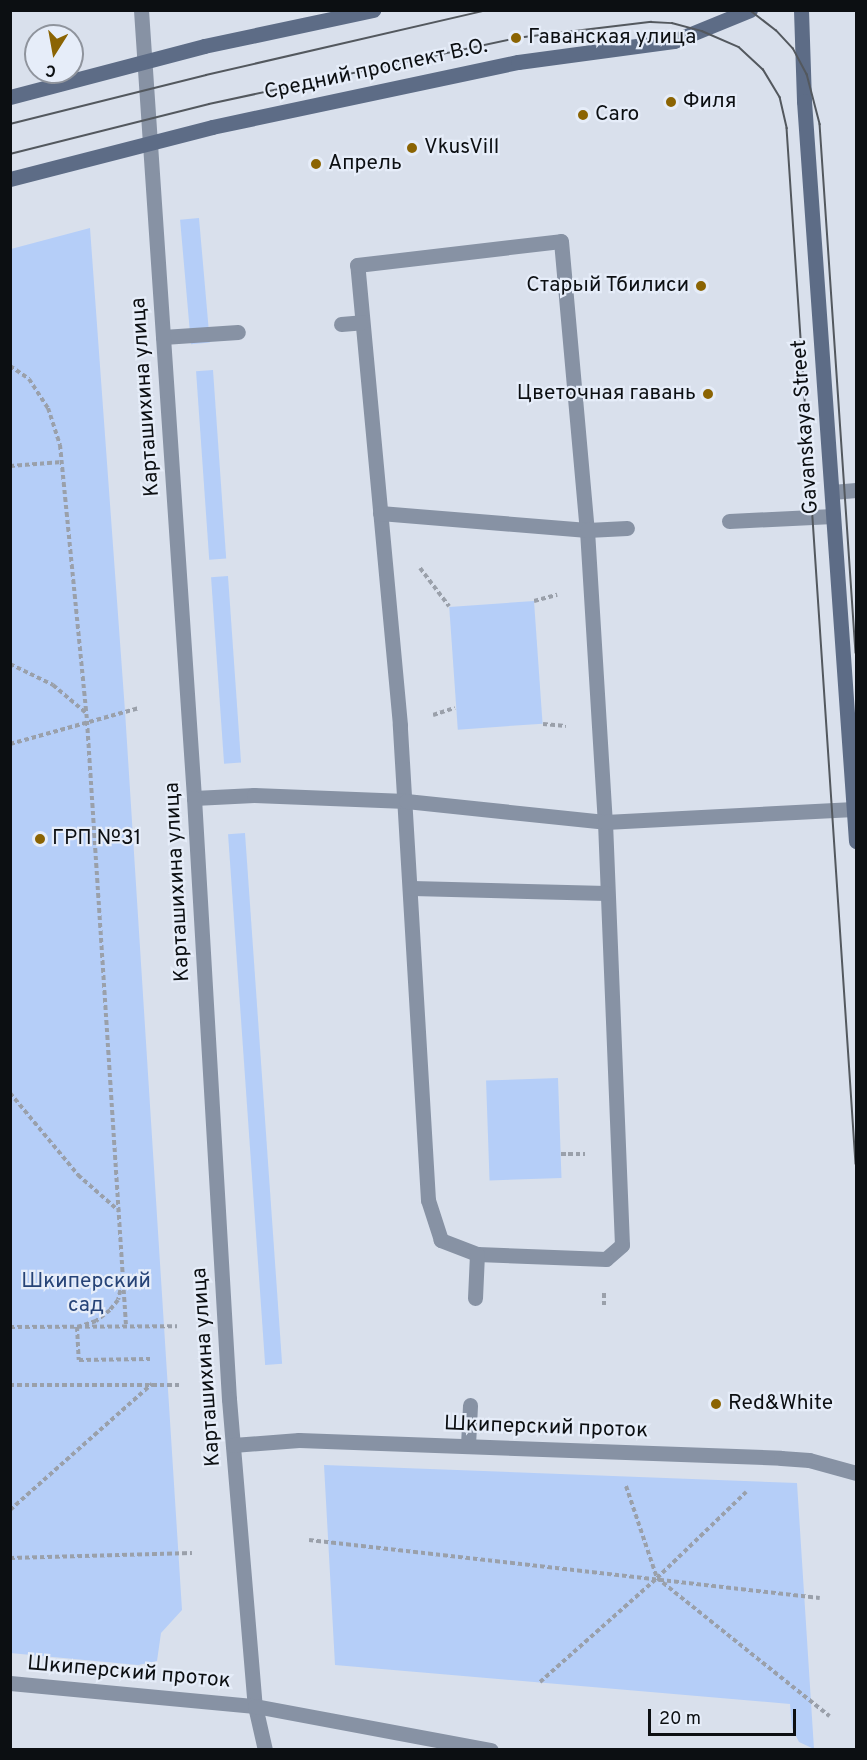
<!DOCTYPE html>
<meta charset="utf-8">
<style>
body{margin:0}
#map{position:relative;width:867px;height:1760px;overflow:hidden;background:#d9e0ec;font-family:Overpass,sans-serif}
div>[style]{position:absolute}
.green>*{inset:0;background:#b5cef8;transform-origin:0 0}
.path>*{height:4px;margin-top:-2px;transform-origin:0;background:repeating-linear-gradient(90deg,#9aa0aa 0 4.5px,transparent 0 7.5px)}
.service>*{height:15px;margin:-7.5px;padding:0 7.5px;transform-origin:7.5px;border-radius:7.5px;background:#8792a4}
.minor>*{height:15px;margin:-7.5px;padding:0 7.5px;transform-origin:7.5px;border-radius:7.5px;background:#8792a4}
.secondary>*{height:15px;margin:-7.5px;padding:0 7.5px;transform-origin:7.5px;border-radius:7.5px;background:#5d6c86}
.tram>*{height:1.5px;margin:-0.75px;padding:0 0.75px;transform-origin:0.75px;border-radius:0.75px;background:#53585e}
.dots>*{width:16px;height:16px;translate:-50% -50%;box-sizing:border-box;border:3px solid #e6edf9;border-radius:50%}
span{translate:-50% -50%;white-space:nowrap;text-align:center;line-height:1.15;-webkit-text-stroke:4.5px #e6edf9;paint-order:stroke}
.poi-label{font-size:21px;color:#0c0f12}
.left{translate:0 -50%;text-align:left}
.right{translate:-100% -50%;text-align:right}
.street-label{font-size:21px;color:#0c0f12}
.park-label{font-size:21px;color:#264377}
.frame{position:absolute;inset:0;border:12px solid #0c0f12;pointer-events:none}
.north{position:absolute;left:24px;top:24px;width:60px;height:60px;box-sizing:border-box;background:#e6edf9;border:2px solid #8f949d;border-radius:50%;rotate:191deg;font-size:16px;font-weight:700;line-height:24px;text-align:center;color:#0c0f12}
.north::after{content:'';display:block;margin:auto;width:21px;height:27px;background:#8b6403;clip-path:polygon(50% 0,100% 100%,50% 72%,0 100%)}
.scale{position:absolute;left:648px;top:1709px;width:148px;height:27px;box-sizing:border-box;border:3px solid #0c0f12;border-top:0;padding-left:8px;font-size:18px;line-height:21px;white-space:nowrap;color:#0c0f12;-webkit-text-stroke:4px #e6edf9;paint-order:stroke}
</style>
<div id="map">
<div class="green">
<div style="left:199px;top:218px;width:125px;height:19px;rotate:85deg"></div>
<div style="clip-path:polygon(90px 228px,125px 711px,182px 1610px,161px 1633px,157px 1661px,138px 1665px,10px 1653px,11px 249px)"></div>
<div style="left:213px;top:370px;width:189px;height:17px;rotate:86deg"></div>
<div style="left:228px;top:576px;width:187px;height:17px;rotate:86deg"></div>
<div style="left:534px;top:601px;width:123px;height:85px;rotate:86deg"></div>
<div style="left:245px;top:833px;width:532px;height:17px;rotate:86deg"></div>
<div style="left:558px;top:1078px;width:100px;height:72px;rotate:88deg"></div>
<div style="clip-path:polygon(324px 1465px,797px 1483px,814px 1749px,799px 1742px,792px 1728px,790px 1704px,335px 1665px)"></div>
</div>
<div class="path">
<div style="left:10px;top:366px;width:23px;rotate:34deg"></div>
<div style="left:29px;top:379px;width:35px;rotate:57deg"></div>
<div style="left:48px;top:408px;width:39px;rotate:72deg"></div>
<div style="left:60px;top:445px;width:277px;rotate:84.4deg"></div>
<div style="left:87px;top:721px;width:606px;rotate:86.31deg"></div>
<div style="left:10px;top:466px;width:52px;rotate:-4.4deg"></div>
<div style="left:420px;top:568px;width:48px;rotate:52.7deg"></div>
<div style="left:534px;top:601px;width:24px;rotate:-15deg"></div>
<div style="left:10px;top:664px;width:48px;rotate:26deg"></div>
<div style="left:53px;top:685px;width:43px;rotate:40.3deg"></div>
<div style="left:433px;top:715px;width:23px;rotate:-18deg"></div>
<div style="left:543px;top:724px;width:23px;rotate:5deg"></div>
<div style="left:10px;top:744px;width:134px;rotate:-15.6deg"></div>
<div style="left:10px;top:1093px;width:107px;rotate:50.3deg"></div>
<div style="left:78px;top:1175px;width:55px;rotate:41.3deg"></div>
<div style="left:561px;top:1154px;width:24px"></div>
<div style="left:122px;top:1283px;width:17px;rotate:103deg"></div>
<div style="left:118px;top:1300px;width:13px;rotate:129deg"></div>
<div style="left:110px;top:1310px;width:18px;rotate:142deg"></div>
<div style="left:96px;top:1321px;width:20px;rotate:162deg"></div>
<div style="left:77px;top:1327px;width:33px;rotate:87deg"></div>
<div style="left:79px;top:1360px;width:71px;rotate:-0.8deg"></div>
<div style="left:604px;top:1305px;width:12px;rotate:-90deg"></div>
<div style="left:10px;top:1327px;width:167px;rotate:-0.3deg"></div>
<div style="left:10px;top:1385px;width:172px"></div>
<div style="left:626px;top:1486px;width:97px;rotate:71.4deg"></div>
<div style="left:657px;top:1578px;width:221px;rotate:38.7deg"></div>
<div style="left:10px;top:1510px;width:190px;rotate:-41.6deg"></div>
<div style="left:309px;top:1540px;width:514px;rotate:6.48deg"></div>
<div style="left:10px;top:1558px;width:182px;rotate:-1.6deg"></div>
<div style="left:540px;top:1682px;width:157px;rotate:-41.6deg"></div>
<div style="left:657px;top:1578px;width:124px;rotate:-44deg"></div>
</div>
<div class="service">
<div style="left:561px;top:241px;width:290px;rotate:84.9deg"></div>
<div style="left:587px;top:530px;width:293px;rotate:86.5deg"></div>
<div style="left:605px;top:822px;width:423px;rotate:87.7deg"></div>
<div style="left:622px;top:1245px;width:21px;rotate:139deg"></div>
<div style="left:606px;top:1259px;width:129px;rotate:-177.8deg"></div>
<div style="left:477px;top:1254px;width:39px;rotate:-159deg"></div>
<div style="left:441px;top:1240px;width:42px;rotate:-108deg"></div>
<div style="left:428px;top:1200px;width:476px;rotate:-93.4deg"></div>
<div style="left:400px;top:725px;width:462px;rotate:-95.3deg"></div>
<div style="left:357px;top:265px;width:205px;rotate:-6.7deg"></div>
<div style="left:341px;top:324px;width:21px;rotate:-5deg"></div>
<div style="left:163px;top:337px;width:75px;rotate:-3.8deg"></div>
<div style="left:832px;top:492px;width:24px;rotate:-5deg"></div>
<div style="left:380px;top:513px;width:208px;rotate:4.7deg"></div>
<div style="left:587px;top:530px;width:40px;rotate:-2.9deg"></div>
<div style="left:729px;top:521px;width:104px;rotate:-2.8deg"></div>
<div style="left:194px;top:798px;width:60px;rotate:-2.9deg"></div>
<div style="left:254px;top:795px;width:152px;rotate:2.3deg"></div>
<div style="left:406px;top:801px;width:200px;rotate:6deg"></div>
<div style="left:605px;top:822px;width:249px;rotate:-3deg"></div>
<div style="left:412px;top:888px;width:194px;rotate:1.5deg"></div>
<div style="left:475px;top:1298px;width:44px;rotate:-87.4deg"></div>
<div style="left:468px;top:1445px;width:40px;rotate:-87.1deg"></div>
</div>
<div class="minor">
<div style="left:141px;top:10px;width:790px;rotate:86.15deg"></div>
<div style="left:194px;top:798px;width:602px;rotate:86.67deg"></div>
<div style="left:229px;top:1399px;width:308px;rotate:85.2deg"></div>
<div style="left:255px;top:1706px;width:45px;rotate:77.2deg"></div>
<div style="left:233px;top:1445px;width:66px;rotate:-4.3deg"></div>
<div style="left:299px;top:1440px;width:482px;rotate:2.1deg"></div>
<div style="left:781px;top:1458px;width:28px;rotate:4deg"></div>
<div style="left:809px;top:1460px;width:49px;rotate:15.5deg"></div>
<div style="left:10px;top:1683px;width:246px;rotate:5.4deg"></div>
<div style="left:255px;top:1706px;width:240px;rotate:10.6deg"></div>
</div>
<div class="secondary">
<div style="left:801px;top:10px;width:91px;rotate:88.1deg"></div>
<div style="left:804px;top:101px;width:742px;rotate:85.98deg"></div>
<div style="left:10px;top:97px;width:201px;rotate:-14.7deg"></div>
<div style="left:204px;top:46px;width:173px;rotate:-12deg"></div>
<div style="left:10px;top:179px;width:209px;rotate:-14.4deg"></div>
<div style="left:212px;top:127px;width:313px;rotate:-12deg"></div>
<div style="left:518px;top:62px;width:157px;rotate:-7.7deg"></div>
<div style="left:674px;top:41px;width:82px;rotate:-22.2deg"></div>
</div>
<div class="tram">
<div style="left:750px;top:10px;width:33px;rotate:38deg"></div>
<div style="left:776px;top:30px;width:25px;rotate:47deg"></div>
<div style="left:793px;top:48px;width:30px;rotate:62deg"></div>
<div style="left:807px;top:74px;width:52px;rotate:75.4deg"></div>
<div style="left:820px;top:124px;width:530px;rotate:86.11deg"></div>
<div style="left:10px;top:124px;width:202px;rotate:-14deg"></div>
<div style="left:206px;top:75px;width:289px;rotate:-13deg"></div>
<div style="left:10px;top:154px;width:205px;rotate:-14.1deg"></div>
<div style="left:209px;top:104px;width:314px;rotate:-12.1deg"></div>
<div style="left:516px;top:38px;width:136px;rotate:-6.8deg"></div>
<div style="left:651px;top:22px;width:21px;rotate:3deg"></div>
<div style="left:672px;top:23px;width:31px;rotate:15deg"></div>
<div style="left:702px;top:31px;width:40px;rotate:23.4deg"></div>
<div style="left:739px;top:47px;width:33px;rotate:43deg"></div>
<div style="left:763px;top:69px;width:33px;rotate:59deg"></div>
<div style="left:780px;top:97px;width:32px;rotate:77deg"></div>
<div style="left:787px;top:128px;width:1038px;rotate:86.19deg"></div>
</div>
<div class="dots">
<div style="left:516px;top:38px;background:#8b6403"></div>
<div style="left:671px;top:102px;background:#8b6403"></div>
<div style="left:583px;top:115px;background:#8b6403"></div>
<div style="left:412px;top:148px;background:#8b6403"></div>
<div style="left:316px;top:164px;background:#8b6403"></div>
<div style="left:701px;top:286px;background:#8b6403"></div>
<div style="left:708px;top:394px;background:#8b6403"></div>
<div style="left:40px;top:839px;background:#8b6403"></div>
<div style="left:716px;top:1404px;background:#8b6403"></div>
</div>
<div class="poi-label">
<span class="left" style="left:528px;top:38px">Гаванская улица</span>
<span class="left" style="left:683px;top:102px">Филя</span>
<span class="left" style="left:595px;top:115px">Caro</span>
<span class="left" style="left:424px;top:148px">VkusVill</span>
<span class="left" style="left:328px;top:164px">Апрель</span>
<span class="right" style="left:689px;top:286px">Старый Тбилиси</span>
<span class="right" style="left:696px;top:394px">Цветочная гавань</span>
<span class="left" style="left:52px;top:839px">ГРП №31</span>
<span class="left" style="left:728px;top:1404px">Red&amp;White</span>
</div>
<div class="street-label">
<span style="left:376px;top:70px;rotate:-12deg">Средний проспект В.О.</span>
<span style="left:146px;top:397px;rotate:-94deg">Карташихина улица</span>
<span style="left:806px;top:427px;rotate:-94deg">Gavanskaya Street</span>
<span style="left:178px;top:882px;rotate:-93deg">Карташихина улица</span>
<span style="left:207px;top:1367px;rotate:-94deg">Карташихина улица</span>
<span style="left:546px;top:1428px;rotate:2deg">Шкиперский проток</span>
<span style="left:129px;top:1673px;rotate:5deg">Шкиперский проток</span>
</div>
<div class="park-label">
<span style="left:86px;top:1294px">Шкиперский<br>сад</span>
</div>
<div class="frame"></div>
<div class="north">С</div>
<div class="scale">20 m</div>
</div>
